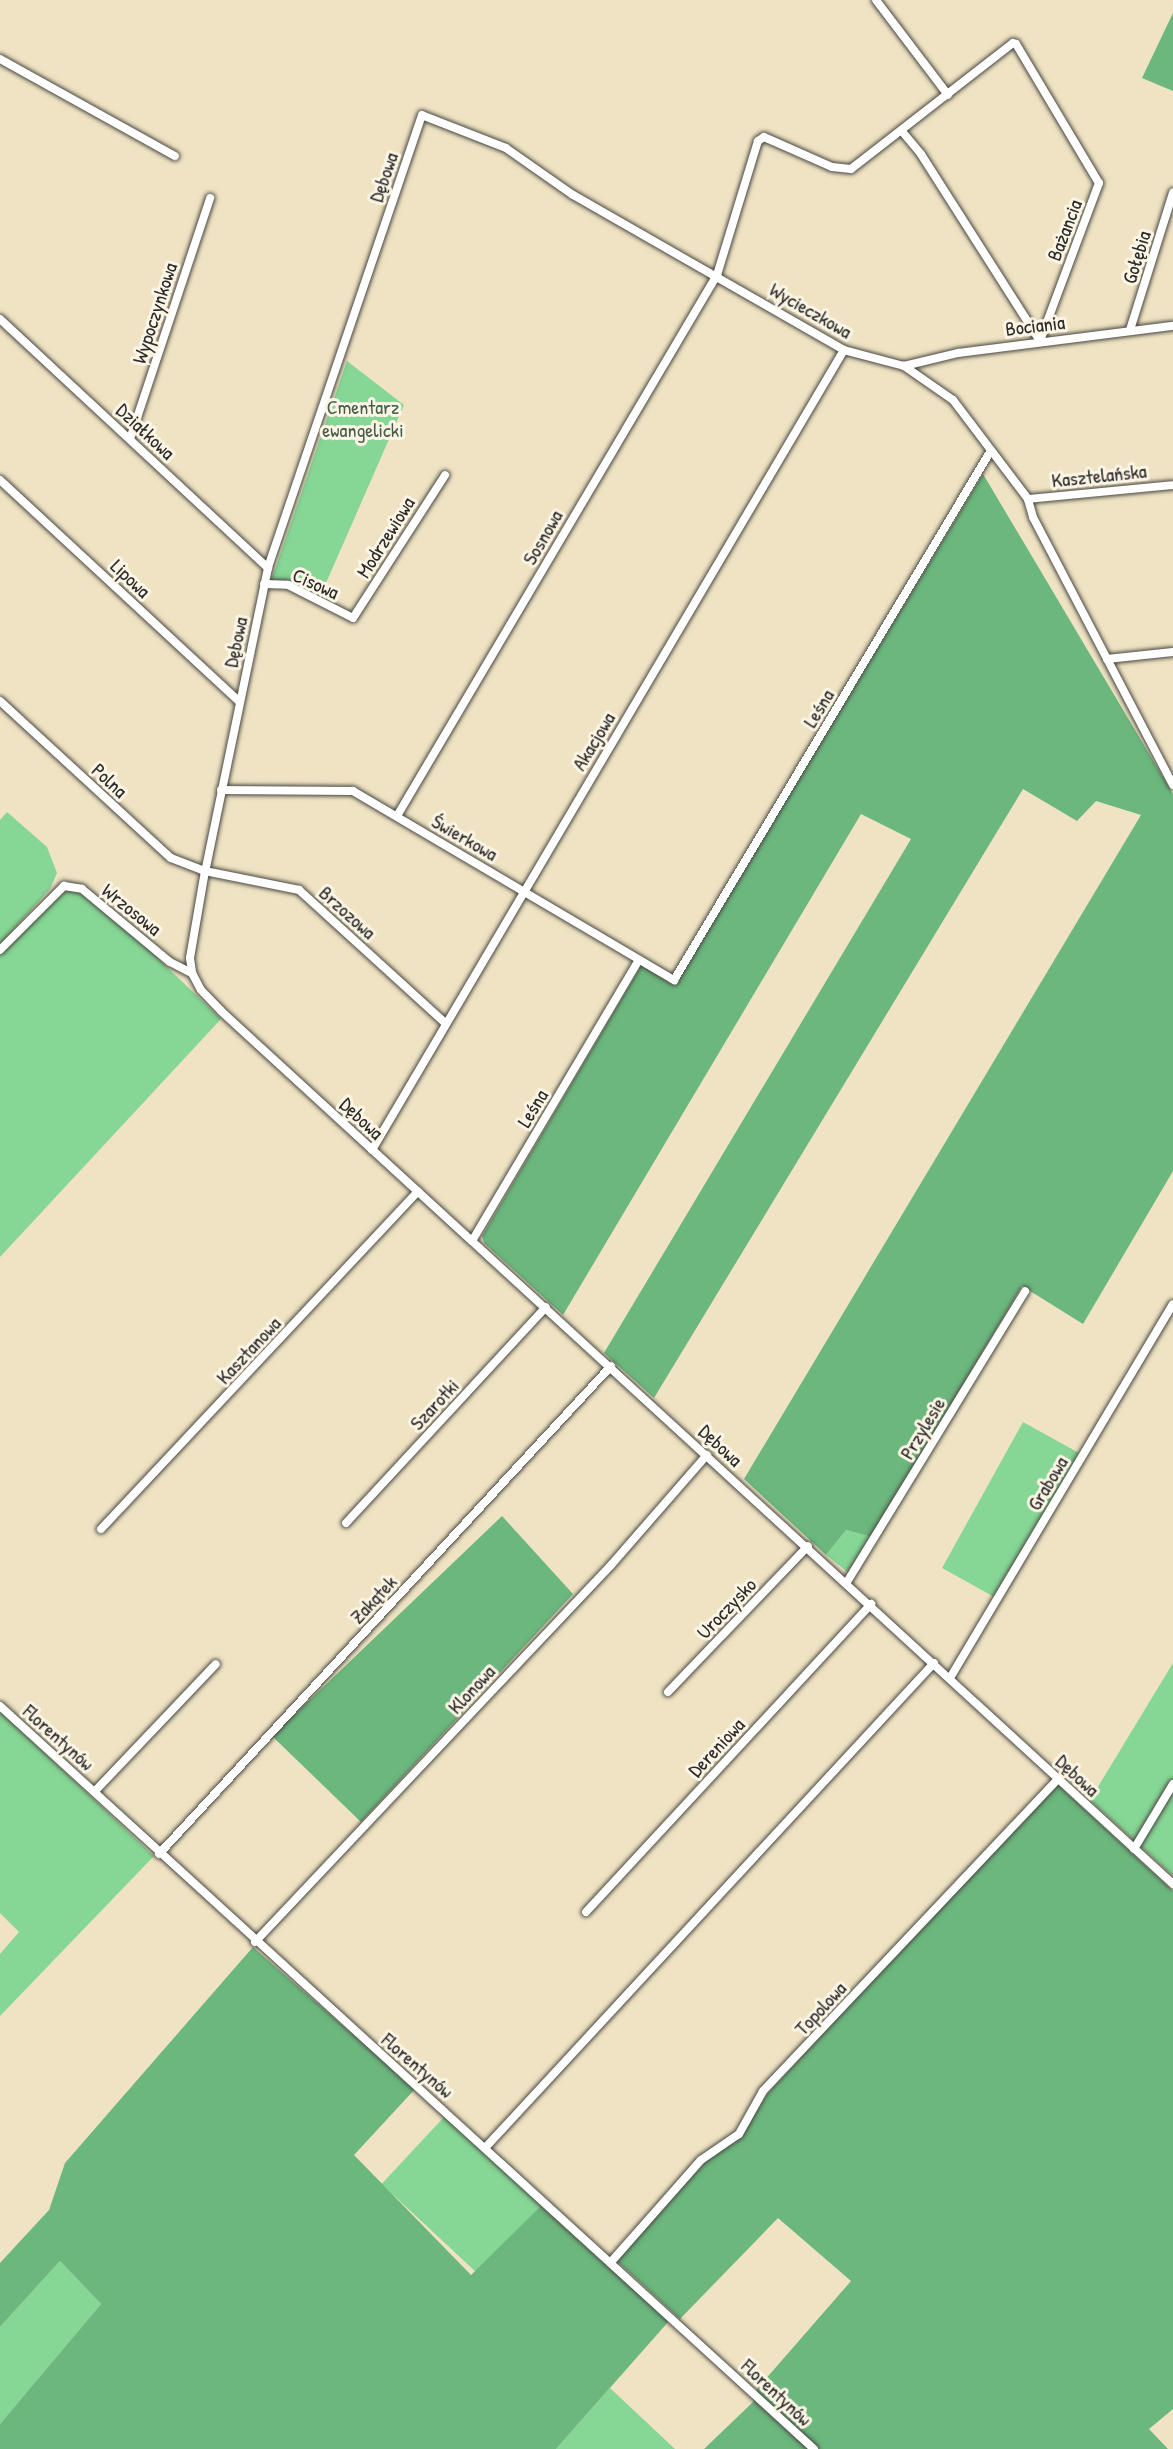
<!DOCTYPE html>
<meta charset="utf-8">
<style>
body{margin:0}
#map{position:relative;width:1173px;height:2449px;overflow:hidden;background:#efe3c3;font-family:"Patrick Hand",sans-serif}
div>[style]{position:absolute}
.green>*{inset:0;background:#86d695;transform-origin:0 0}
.forest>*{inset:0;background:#6cb77e}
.roads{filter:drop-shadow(0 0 2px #484742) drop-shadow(0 0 2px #484742)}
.street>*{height:8px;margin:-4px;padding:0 4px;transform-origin:4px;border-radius:4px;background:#fff}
span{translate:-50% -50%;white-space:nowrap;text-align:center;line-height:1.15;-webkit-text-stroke:6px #fcf5e5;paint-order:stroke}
.street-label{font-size:20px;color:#2b2b2b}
.park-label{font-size:20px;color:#465e4b}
</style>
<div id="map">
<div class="green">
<div style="clip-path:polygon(347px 361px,404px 405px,319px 599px,271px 581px)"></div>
<div style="clip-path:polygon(7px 812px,47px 847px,57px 873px,50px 889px,0 944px,0 820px)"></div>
<div style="clip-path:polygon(70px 890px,81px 892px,118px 920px,221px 1019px,0 1257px,0 953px,61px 893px)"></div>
<div style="left:1023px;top:1422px;width:64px;height:167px;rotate:29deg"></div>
<div style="clip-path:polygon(846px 1530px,872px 1537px,849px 1573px,826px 1555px)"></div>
<div style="clip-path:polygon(1173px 1663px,1173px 1876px,1090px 1800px)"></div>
<div style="clip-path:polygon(0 1711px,154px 1856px,0 2016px,0 1954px,19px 1932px,0 1913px)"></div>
<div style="left:445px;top:2116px;width:132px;height:93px;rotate:43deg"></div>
<div style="clip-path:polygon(60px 2261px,101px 2304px,0 2424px,0 2327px)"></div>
<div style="clip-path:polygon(610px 2388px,675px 2449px,556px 2449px)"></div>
</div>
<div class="forest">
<div style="clip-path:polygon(1173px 13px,1173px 91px,1142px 78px)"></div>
<div style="clip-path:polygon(983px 474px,1173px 794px,1173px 1171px,1083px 1324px,1022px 1286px,872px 1537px,846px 1530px,826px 1555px,744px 1479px,1141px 815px,1096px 801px,1077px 821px,1023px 789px,654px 1398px,604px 1353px,911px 839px,861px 814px,563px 1315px,484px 1243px,482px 1236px,642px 964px,676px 982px)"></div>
<div style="clip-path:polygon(502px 1516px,573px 1594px,361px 1822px,272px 1736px)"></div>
<div style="clip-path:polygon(1056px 1783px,1173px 1891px,1173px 2409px,1149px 2429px,1168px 2449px,704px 2449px,753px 2402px,757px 2389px,851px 2281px,778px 2218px,680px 2319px,617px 2261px,704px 2163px,741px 2135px,768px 2093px)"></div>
<div style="clip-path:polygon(253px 1947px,415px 2089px,354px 2155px,471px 2275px,541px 2206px,669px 2321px,556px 2449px,0 2449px,0 2424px,101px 2304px,60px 2261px,0 2327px,0 2263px,49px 2210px,65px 2163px)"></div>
</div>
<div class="roads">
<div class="street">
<div style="left:876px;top:0;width:119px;rotate:52.8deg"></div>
<div style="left:0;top:59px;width:200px;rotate:29deg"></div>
<div style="left:0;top:319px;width:366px;rotate:42.9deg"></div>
<div style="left:1130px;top:330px;width:144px;rotate:-72.6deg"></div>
<div style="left:904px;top:366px;width:56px;rotate:-13.5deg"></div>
<div style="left:958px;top:353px;width:217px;rotate:-7.2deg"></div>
<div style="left:130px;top:439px;width:254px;rotate:-71.6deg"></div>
<div style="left:0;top:480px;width:326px;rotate:42.8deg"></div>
<div style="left:1028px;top:499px;width:146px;rotate:-5.5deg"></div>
<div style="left:264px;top:584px;width:24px;rotate:2deg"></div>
<div style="left:288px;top:585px;width:73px;rotate:26.9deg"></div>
<div style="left:353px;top:618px;width:170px;rotate:-57.2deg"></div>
<div style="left:1107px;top:659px;width:66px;rotate:-6.1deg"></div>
<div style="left:0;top:701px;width:232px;rotate:42.6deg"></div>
<div style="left:171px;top:858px;width:36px;rotate:21deg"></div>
<div style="left:205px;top:871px;width:96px;rotate:11.4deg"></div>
<div style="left:299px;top:890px;width:197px;rotate:42.3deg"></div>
<div style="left:1173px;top:785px;width:302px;rotate:-117.6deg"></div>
<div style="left:1033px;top:517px;width:19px;rotate:-106deg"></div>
<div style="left:1028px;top:499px;width:124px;rotate:-127.1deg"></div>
<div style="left:953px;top:400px;width:60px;rotate:-145.2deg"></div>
<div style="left:904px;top:366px;width:62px;rotate:-165.1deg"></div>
<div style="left:844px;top:350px;width:312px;rotate:-150.2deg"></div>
<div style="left:573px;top:195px;width:82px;rotate:-145deg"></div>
<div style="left:506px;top:148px;width:90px;rotate:-158.6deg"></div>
<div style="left:422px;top:115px;width:478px;rotate:108.8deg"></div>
<div style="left:268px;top:568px;width:309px;rotate:101.7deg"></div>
<div style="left:205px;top:871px;width:88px;rotate:99.8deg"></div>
<div style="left:190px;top:958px;width:15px;rotate:82deg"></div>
<div style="left:192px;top:973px;width:19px;rotate:62deg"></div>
<div style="left:201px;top:990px;width:29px;rotate:46deg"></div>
<div style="left:221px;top:1011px;width:1292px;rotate:42.52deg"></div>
<div style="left:221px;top:790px;width:132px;rotate:0.4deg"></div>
<div style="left:353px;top:791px;width:373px;rotate:30.5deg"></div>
<div style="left:674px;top:980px;width:615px;rotate:-59.1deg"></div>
<div style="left:397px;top:816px;width:629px;rotate:-59.4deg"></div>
<div style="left:717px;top:275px;width:140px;rotate:-73deg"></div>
<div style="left:758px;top:141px;width:7px;rotate:-34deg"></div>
<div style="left:764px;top:137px;width:74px;rotate:23.8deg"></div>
<div style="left:832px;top:167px;width:19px;rotate:6deg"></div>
<div style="left:851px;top:169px;width:205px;rotate:-37.9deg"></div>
<div style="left:1013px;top:43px;width:3px;rotate:18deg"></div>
<div style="left:1016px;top:44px;width:162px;rotate:59.2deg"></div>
<div style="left:1099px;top:183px;width:169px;rotate:110.5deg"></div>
<div style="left:1040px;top:341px;width:222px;rotate:-122.5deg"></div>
<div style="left:921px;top:154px;width:30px;rotate:-130deg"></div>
<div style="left:0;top:950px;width:91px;rotate:-45deg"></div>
<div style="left:64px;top:886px;width:18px;rotate:9deg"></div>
<div style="left:82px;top:889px;width:114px;rotate:39.7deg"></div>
<div style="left:170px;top:962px;width:25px;rotate:27deg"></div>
<div style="left:372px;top:1150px;width:929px;rotate:-59.46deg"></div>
<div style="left:472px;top:1241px;width:327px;rotate:-59.3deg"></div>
<div style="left:346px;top:1523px;width:294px;rotate:-47.2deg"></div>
<div style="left:101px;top:1529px;width:463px;rotate:-46.8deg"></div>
<div style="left:847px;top:1582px;width:341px;rotate:-58.5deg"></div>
<div style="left:950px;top:1678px;width:435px;rotate:-59.2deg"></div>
<div style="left:668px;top:1692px;width:202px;rotate:-46.2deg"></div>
<div style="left:0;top:1706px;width:1102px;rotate:42.39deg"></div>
<div style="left:95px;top:1791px;width:175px;rotate:-46.4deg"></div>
<div style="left:1134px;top:1849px;width:76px;rotate:-59deg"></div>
<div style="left:159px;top:1854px;width:665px;rotate:-47.19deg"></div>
<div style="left:586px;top:1912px;width:420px;rotate:-47.2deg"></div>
<div style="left:255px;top:1942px;width:519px;rotate:-46.64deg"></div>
<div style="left:611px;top:1565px;width:146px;rotate:-48.9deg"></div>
<div style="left:485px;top:2148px;width:661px;rotate:-47.21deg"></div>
<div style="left:611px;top:2262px;width:136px;rotate:-48.6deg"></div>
<div style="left:701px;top:2160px;width:46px;rotate:-34.4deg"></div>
<div style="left:739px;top:2134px;width:49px;rotate:-60.8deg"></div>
<div style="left:763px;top:2091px;width:429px;rotate:-46.6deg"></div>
</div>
</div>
<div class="street-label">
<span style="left:383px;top:177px;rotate:-71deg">Dębowa</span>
<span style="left:1064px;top:230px;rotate:-69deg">Bażancia</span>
<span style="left:1136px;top:257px;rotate:-73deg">Gołębia</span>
<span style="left:811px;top:310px;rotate:30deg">Wycieczkowa</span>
<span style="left:154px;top:313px;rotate:-72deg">Wypoczynkowa</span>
<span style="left:1035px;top:325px;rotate:-7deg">Bociania</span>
<span style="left:146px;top:431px;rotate:43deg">Działkowa</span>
<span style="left:1099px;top:475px;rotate:-6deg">Kasztelańska</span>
<span style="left:385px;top:537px;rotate:-58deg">Modrzewiowa</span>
<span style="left:542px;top:537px;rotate:-60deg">Sosnowa</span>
<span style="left:131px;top:578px;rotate:43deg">Lipowa</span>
<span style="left:316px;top:583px;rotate:24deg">Cisowa</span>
<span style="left:235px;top:642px;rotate:-78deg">Dębowa</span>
<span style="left:818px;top:708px;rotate:-59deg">Leśna</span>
<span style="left:593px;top:741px;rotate:-59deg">Akacjowa</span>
<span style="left:110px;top:780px;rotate:43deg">Polna</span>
<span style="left:465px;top:837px;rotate:30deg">Świerkowa</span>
<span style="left:132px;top:909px;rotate:39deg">Wrzosowa</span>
<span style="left:348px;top:912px;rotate:42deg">Brzozowa</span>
<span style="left:532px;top:1108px;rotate:-59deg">Leśna</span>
<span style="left:362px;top:1118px;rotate:43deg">Dębowa</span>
<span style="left:248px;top:1350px;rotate:-47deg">Kasztanowa</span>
<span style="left:434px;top:1404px;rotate:-47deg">Szarotki</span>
<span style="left:922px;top:1428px;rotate:-59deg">Przylesie</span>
<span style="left:721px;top:1445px;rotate:43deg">Dębowa</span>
<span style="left:1047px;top:1483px;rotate:-59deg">Grabowa</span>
<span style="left:373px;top:1599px;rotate:-47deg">Zakątek</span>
<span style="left:726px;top:1608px;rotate:-46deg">Uroczysko</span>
<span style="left:471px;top:1689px;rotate:-47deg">Klonowa</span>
<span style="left:59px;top:1737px;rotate:42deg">Florentynów</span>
<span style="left:716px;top:1747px;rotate:-47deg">Dereniowa</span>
<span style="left:1078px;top:1775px;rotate:43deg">Dębowa</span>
<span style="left:820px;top:2008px;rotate:-47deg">Topolowa</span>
<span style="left:418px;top:2065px;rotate:41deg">Florentynów</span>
<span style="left:777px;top:2392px;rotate:43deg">Florentynów</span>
</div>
<div class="park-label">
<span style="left:363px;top:418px">Cmentarz<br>ewangelicki</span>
</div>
</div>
